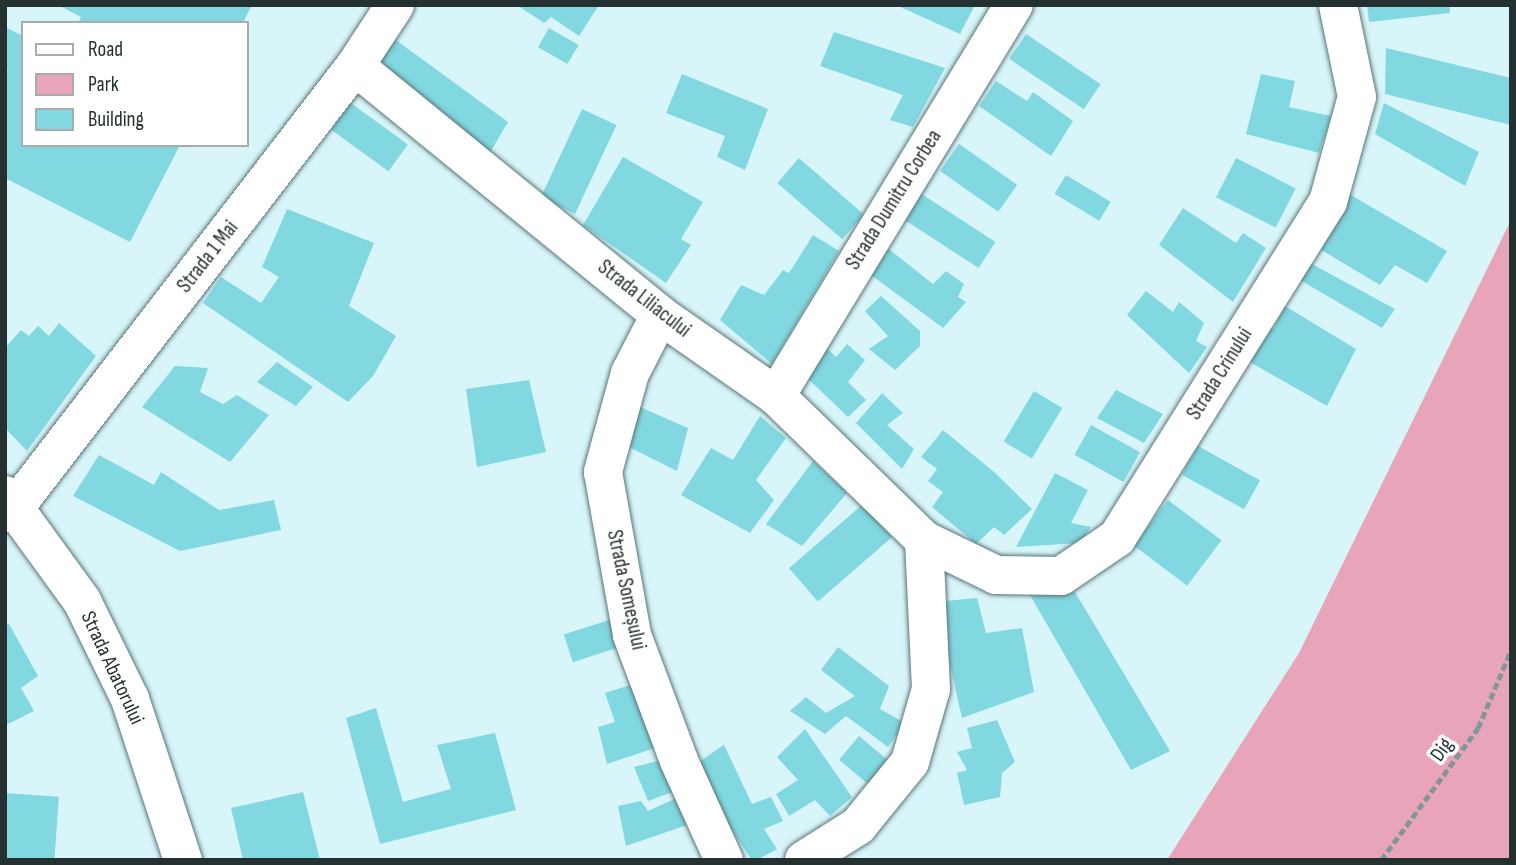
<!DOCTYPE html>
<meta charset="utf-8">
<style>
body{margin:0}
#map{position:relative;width:1516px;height:865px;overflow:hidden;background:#d8f5f9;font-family:"Sofia Sans Condensed",sans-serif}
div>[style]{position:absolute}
.green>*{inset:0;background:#e8a5b9}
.building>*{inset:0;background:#82d8e1;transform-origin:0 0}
.path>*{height:4.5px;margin-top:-2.25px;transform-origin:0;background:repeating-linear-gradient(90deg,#83979a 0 7px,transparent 0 10.5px)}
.roads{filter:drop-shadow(0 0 2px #5a7578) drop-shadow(0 0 2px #5a7578)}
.minor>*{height:38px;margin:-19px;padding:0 19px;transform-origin:19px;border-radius:19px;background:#fff}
span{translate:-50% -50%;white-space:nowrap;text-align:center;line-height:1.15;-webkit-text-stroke:7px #fff;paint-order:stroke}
.street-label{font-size:21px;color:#253031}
.frame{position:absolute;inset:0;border:7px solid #253031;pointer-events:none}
.legend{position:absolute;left:21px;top:21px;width:228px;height:126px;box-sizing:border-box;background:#fff;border:2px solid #a8acad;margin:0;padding:9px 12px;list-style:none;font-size:21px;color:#253031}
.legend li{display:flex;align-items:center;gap:14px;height:35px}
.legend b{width:35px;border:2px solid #a8acad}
</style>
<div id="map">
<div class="green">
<div style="clip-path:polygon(1511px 220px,1511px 860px,1167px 860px,1299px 653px)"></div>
</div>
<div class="building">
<div style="clip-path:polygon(58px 5px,252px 5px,243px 23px,78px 23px,81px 17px)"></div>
<div style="clip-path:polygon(517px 5px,599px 5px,579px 36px,551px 17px,544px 23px)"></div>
<div style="clip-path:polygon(896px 5px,975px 5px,960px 34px)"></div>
<div style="clip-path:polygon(1367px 5px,1450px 5px,1450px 13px,1369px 22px)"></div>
<div style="clip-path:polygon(5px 27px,23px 36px,23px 145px,180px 145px,130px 242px,5px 178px,5px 77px,8px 71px,5px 70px)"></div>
<div style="left:549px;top:28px;width:34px;height:22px;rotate:30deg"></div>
<div style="clip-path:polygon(834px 32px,945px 68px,913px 127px,890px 120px,903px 95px,820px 66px)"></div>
<div style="left:1026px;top:34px;width:90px;height:30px;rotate:34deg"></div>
<div style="clip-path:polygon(396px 40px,508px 122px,488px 156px,376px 64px)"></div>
<div style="clip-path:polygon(1386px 48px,1511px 78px,1511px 125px,1385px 94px)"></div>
<div style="clip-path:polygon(682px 74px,768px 109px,745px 170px,717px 157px,725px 136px,666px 113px)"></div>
<div style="clip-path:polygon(1261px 74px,1295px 81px,1289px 107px,1331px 116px,1319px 153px,1246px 134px)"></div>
<div style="clip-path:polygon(996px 81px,1027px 101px,1033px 92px,1073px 121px,1051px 156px,979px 106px)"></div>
<div style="left:348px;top:101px;width:74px;height:33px;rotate:36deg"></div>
<div style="clip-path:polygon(1384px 103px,1479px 152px,1465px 186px,1375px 134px)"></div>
<div style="left:582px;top:109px;width:38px;height:98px;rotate:25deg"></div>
<div style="left:959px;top:144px;width:71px;height:33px;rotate:35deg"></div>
<div style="clip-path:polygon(623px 157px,703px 202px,681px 239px,691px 245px,666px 283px,583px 225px)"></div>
<div style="left:799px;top:158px;width:86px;height:33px;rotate:41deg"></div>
<div style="left:1236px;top:158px;width:67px;height:44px;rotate:27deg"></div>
<div style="left:1066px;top:175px;width:52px;height:22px;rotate:31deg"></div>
<div style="left:920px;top:193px;width:90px;height:31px;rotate:33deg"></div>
<div style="clip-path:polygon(1349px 194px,1447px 251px,1427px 283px,1395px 265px,1380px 285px,1318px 248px)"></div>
<div style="clip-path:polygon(1183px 208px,1236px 243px,1243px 233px,1266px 248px,1233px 302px,1159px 245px)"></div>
<div style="clip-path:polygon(287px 209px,374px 243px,349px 306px,396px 336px,373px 376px,348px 402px,203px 303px,221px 277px,261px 303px,279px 277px,262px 267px)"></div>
<div style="clip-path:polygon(813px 235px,839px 251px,772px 364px,720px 320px,741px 285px,764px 295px,783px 270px,789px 273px)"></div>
<div style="clip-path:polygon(885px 246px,933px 284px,946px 271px,964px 284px,958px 297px,966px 302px,943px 328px,867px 272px)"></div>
<div style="clip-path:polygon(1310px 263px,1395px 309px,1382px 328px,1300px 280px)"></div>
<div style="clip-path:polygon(1146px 291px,1173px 312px,1179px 302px,1204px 323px,1196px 341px,1207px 347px,1189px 373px,1127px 315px)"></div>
<div style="clip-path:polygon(881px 296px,920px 331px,920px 346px,895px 370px,869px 349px,888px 336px,865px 311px)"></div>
<div style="clip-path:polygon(1285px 306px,1356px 349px,1327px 406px,1248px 361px,1266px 330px,1274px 328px)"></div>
<div style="clip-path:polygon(59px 323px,96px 356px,27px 451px,5px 428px,5px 348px,21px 330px,29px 336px,38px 326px,49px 336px)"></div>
<div style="clip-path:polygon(822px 343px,836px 357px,847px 344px,865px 360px,848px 382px,866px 400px,848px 417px,801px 372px)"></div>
<div style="clip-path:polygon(277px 362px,313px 387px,296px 406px,257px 382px)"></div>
<div style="clip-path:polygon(175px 366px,208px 368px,200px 392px,223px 404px,237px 395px,269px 415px,230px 462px,142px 407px)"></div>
<div style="clip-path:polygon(529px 380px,546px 452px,477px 467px,466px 389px)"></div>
<div style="clip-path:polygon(1116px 390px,1163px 414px,1144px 443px,1097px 418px)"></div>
<div style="left:1034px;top:391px;width:33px;height:59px;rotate:31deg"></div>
<div style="clip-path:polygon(882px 393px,903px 413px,887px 425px,914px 449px,902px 469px,856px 423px)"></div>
<div style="clip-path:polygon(633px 404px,688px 428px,677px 471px,621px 443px)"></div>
<div style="clip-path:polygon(760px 416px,786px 438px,756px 480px,774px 500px,750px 533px,681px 495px,711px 448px,733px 460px)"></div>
<div style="left:1091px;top:425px;width:56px;height:34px;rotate:29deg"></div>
<div style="clip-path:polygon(943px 430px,994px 472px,1032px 509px,1004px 535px,994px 527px,976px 544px,932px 507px,943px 492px,928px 481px,937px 469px,921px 457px)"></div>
<div style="left:1198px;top:446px;width:71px;height:33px;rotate:29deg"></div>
<div style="clip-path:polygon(99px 455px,154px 485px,161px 472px,219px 510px,274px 500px,281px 530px,180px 551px,73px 496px)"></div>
<div style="clip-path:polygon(813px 461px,847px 493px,802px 546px,766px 524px)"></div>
<div style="clip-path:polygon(1055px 473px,1088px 490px,1071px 523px,1091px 527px,1080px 543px,1016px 547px)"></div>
<div style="left:1168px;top:500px;width:67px;height:57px;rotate:37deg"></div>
<div style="left:863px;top:504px;width:44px;height:98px;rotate:49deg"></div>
<div style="clip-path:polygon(1075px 592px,1170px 751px,1131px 770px,1030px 595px)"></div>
<div style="clip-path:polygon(977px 598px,986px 633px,1022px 628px,1034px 692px,962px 718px,936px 602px)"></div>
<div style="left:618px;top:617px;width:29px;height:57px;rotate:72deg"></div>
<div style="clip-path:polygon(9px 624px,38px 676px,21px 688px,34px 711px,6px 725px,5px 625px)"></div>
<div style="clip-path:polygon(838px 647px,889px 686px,880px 709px,905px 723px,888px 747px,846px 716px,825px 734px,790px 711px,806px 697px,826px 713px,855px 696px,821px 670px)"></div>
<div style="clip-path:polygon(636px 683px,658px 747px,607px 764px,598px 727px,615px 722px,605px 693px)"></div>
<div style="clip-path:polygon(376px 708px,403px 802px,451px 789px,437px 745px,495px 733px,516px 810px,380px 844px,346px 718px)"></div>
<div style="clip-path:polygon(997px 720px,1015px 762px,1002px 773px,1000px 797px,964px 805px,957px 773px,967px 770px,957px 752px,972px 748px,967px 728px)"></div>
<div style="clip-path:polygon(805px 729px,852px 797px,830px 816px,815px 800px,789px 816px,776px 794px,798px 780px,777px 757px)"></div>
<div style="left:859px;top:736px;width:40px;height:31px;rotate:40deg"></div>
<div style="clip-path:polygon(724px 745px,752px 804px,771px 797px,783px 821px,764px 829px,777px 849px,757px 860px,752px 860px,726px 822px,697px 763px)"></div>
<div style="clip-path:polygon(665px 759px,678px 790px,648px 801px,634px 767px)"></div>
<div style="clip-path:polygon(303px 792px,320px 860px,243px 860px,231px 808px)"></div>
<div style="left:5px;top:793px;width:54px;height:67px;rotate:4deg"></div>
<div style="clip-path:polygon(681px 796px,690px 824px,626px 846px,618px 806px,641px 801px,648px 811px)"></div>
</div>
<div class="path">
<div style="left:1381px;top:860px;width:164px;rotate:-53.7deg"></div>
<div style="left:1478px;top:728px;width:85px;rotate:-67.1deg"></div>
</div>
<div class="roads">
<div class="minor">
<div style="left:355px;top:66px;width:394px;rotate:39.2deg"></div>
<div style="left:660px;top:315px;width:141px;rotate:34.9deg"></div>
<div style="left:776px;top:396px;width:206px;rotate:44.2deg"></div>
<div style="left:924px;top:540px;width:80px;rotate:25.9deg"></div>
<div style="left:996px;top:575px;width:65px;rotate:0.9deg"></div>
<div style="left:1061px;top:576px;width:68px;rotate:-34.2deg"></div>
<div style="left:1117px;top:538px;width:397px;rotate:-57.9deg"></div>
<div style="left:1328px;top:202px;width:109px;rotate:-74.6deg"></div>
<div style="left:1357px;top:97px;width:94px;rotate:-101.7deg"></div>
<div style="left:660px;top:315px;width:65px;rotate:117.3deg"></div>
<div style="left:630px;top:373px;width:103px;rotate:105.3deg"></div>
<div style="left:603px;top:472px;width:166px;rotate:79.9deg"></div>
<div style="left:632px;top:635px;width:134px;rotate:69.5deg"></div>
<div style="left:679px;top:761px;width:109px;rotate:65.6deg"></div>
<div style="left:776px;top:396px;width:458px;rotate:-58.7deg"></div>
<div style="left:5px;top:495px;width:131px;rotate:54deg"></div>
<div style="left:82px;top:601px;width:109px;rotate:63.9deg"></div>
<div style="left:130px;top:699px;width:169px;rotate:71.8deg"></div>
<div style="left:5px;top:513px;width:13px;rotate:-32deg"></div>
<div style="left:16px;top:506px;width:555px;rotate:-52.39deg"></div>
<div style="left:355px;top:66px;width:73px;rotate:-56.7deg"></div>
<div style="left:804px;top:860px;width:64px;rotate:-32.2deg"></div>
<div style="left:858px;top:826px;width:82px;rotate:-50.9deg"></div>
<div style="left:910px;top:762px;width:76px;rotate:-74deg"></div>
<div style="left:931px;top:689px;width:149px;rotate:-92.7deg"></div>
</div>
</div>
<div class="street-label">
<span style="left:894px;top:200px;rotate:-58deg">Strada Dumitru Corbea</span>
<span style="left:208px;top:257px;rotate:-52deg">Strada 1 Mai</span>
<span style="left:644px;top:299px;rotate:38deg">Strada Liliacului</span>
<span style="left:1220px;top:374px;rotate:-58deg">Strada Crinului</span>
<span style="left:626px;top:590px;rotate:78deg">Strada Someșului</span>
<span style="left:112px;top:668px;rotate:65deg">Strada Abatorului</span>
<span style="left:1442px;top:750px;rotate:-54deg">Dig</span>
</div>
<div class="frame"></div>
<ul class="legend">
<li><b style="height:9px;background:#fff"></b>Road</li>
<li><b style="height:19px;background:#e8a5b9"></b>Park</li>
<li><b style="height:19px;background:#82d8e1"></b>Building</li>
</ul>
</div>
